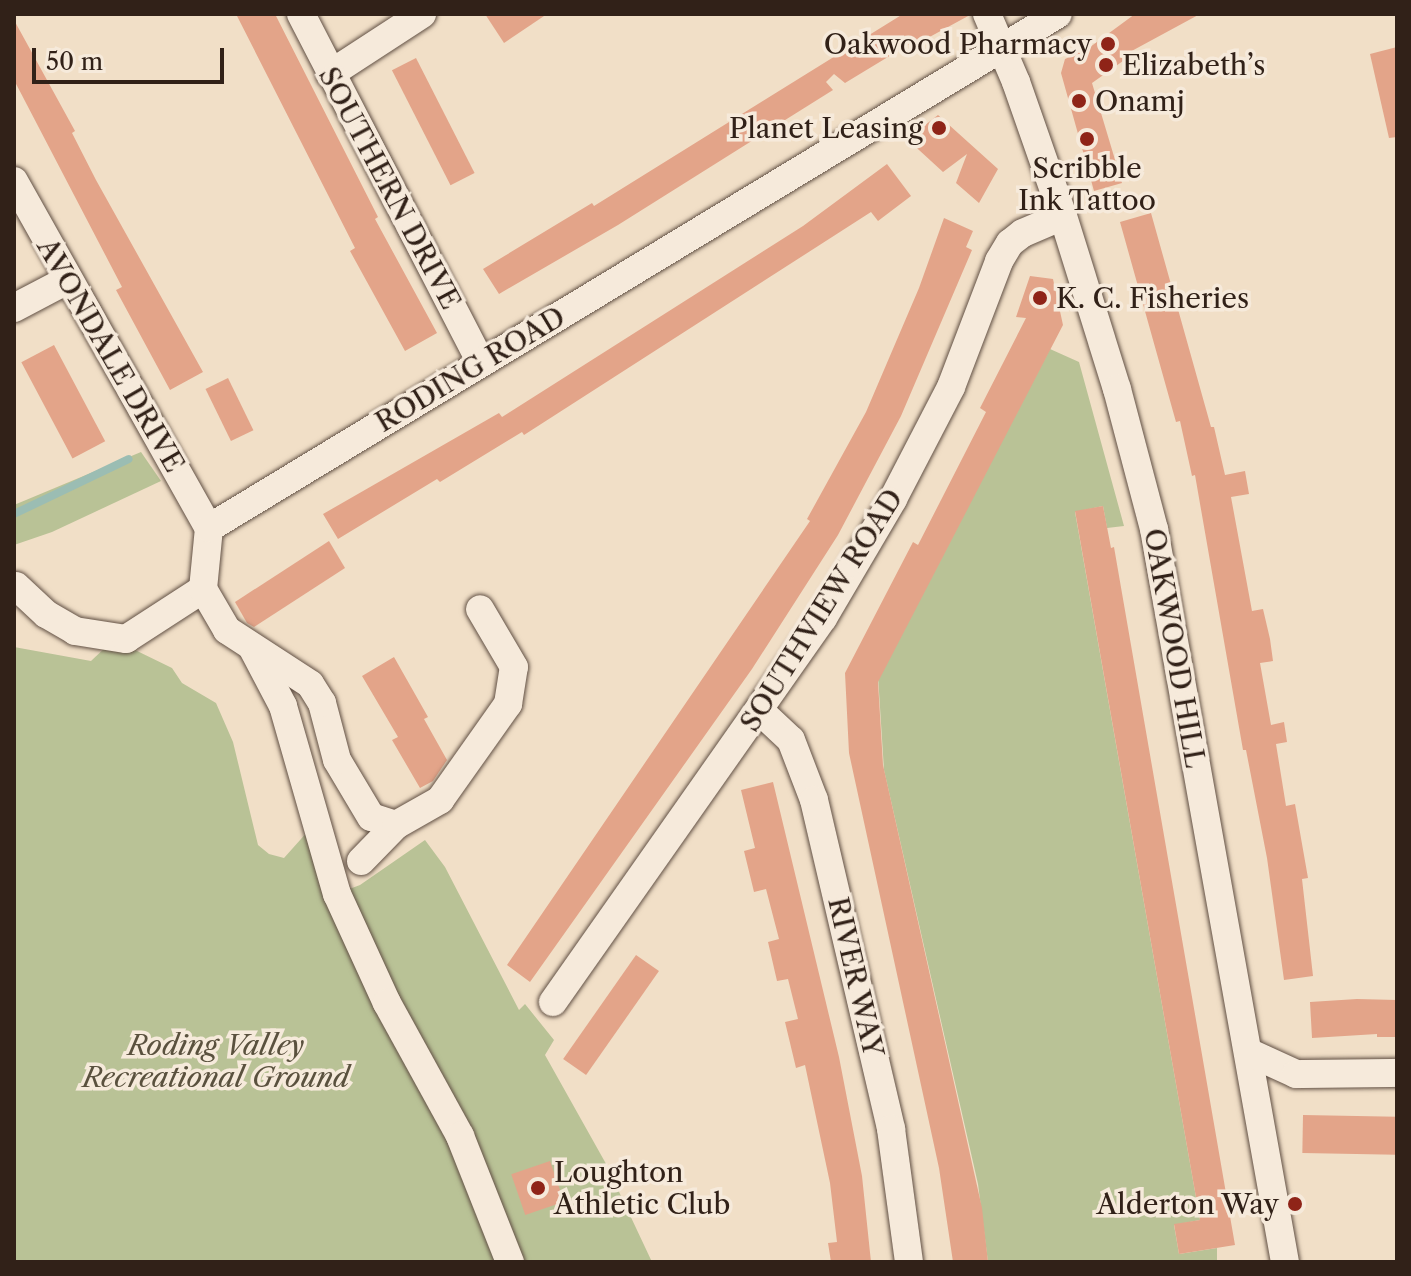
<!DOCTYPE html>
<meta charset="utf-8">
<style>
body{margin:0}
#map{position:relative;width:1411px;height:1276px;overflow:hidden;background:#f1dfc7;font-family:"Libre Caslon Text",serif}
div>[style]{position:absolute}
.green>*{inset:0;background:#b9c296}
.stream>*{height:8px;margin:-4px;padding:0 4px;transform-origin:4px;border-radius:4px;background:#9bbdb3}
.building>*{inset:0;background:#e3a489;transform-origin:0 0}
.roads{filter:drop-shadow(0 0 2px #615044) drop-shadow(0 0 2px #615044)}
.minor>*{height:28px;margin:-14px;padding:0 14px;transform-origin:14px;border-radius:14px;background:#f6eadb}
.dots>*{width:22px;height:22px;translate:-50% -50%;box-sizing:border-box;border:4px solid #f6eadb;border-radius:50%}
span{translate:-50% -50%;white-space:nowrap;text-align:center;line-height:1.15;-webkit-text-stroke:7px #f6eadb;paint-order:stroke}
.poi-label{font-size:28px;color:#312118}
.right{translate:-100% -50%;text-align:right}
.left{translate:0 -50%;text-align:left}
.street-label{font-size:28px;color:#312118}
.park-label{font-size:28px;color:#5a513e;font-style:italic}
.frame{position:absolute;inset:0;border:16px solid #312118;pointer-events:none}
.scale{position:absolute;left:32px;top:48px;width:192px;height:36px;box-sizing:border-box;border:4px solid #312118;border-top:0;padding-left:10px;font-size:24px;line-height:28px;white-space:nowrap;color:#312118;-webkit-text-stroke:6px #f6eadb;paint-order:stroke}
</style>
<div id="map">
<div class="green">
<div style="clip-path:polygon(1050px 349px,1079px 362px,1124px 526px,1107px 528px,1103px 506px,1075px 512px,1200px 1220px,1174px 1225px,1179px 1254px,1217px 1248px,1217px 1262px,988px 1262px,978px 1184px,884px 770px,878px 676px)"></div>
<div style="clip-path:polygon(141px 452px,161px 481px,52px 532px,14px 545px,14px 505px)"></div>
<div style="clip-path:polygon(108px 645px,133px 649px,172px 668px,182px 683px,216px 703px,233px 742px,258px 845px,269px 854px,284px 858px,309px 830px,331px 896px,360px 885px,425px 840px,445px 867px,519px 1010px,525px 1004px,554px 1040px,545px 1055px,605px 1162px,652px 1262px,14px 1262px,14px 647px,91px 661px)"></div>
</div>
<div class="stream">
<div style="left:14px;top:514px;width:127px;rotate:-25.6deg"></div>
</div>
<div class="building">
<div style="clip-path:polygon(236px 14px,275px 14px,378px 217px,375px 219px,437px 333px,405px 351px,350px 251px,355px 248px)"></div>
<div style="clip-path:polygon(485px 14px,547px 14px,504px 43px)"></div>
<div style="clip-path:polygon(903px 14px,970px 15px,913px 46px,911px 43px,845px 83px,834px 74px,826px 82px,833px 90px,618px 225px,499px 294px,483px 269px,592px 203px,594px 206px)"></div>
<div style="clip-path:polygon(1135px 14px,1200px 14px,1128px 53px,1130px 56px,1092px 83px,1122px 183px,1094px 191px,1061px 73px,1065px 59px,1086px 50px)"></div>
<div style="clip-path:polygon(14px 20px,75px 131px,72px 133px,96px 180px,203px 372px,170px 390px,116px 290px,122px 287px,14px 80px)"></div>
<div style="clip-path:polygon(1397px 47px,1397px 137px,1389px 138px,1370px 54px)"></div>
<div style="left:416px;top:58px;width:129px;height:27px;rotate:63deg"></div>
<div style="clip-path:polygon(938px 115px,998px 169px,979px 203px,956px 183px,967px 154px,943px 172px,907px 139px)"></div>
<div style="clip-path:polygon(887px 164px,911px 196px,878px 221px,871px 212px,524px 435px,522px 432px,440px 482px,437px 479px,338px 539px,323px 514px,499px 413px,502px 417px,803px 226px)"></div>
<div style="clip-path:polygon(1151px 213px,1211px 427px,1214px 427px,1225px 475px,1245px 471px,1249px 494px,1231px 497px,1252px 611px,1263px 609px,1270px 639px,1273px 661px,1260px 663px,1271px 725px,1284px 722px,1287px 742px,1276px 744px,1286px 806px,1295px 804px,1308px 878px,1302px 879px,1313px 976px,1284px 980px,1267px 858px,1246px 750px,1243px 750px,1195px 475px,1192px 476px,1180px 421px,1176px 422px,1120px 222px)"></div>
<div style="clip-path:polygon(944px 218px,973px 231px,966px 247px,972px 250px,901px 416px,838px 535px,752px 669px,530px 982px,507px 965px,810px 521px,807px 519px,866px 412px,919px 288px)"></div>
<div style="clip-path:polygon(1030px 276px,1053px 279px,1063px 325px,878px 682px,883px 765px,982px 1208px,988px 1262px,953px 1262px,939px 1168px,849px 753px,845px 673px,913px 542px,918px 545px,986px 412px,980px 408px,1026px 318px,1016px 317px)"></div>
<div style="left:54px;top:345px;width:109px;height:37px;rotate:62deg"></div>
<div style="left:228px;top:378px;width:58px;height:25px;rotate:64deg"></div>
<div style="clip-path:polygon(1103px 506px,1111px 548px,1114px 547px,1235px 1245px,1179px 1254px,1174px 1224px,1200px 1220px,1075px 511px)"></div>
<div style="clip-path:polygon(329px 541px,345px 568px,254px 627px,247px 623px,235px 602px)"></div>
<div style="clip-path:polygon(394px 657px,428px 717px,424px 719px,447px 760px,433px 781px,420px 788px,392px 740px,398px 737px,362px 676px)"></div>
<div style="clip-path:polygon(773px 782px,839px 1057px,862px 1176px,871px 1262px,831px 1262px,828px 1243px,837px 1242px,830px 1183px,805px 1065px,796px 1068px,785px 1022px,798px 1019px,788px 979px,777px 981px,768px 942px,779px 939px,766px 889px,754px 892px,744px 851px,755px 848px,741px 790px)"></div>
<div style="left:636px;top:955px;width:28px;height:127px;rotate:35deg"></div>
<div style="clip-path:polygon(1357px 999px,1397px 1000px,1397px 1037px,1377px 1037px,1377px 1034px,1312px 1038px,1310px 1002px)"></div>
<div style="left:1303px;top:1115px;width:94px;height:38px;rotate:1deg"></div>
<div style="left:550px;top:1161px;width:43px;height:41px;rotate:71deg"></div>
</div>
<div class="roads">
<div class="minor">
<div style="left:301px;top:14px;width:392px;rotate:62.7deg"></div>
<div style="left:987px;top:14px;width:74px;rotate:66.9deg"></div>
<div style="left:1016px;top:82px;width:142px;rotate:70.7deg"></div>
<div style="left:1063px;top:216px;width:181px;rotate:72.7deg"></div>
<div style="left:1117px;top:389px;width:145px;rotate:75.2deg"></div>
<div style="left:1154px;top:529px;width:745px;rotate:79.87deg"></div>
<div style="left:330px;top:74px;width:110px;rotate:-33.1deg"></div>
<div style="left:14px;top:181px;width:398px;rotate:60.7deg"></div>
<div style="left:14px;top:308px;width:60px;rotate:-27.8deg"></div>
<div style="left:16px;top:586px;width:41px;rotate:43deg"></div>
<div style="left:46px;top:614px;width:34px;rotate:30deg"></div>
<div style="left:75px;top:631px;width:52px;rotate:8.9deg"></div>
<div style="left:126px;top:639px;width:92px;rotate:-33deg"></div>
<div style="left:253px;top:649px;width:64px;rotate:62.2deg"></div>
<div style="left:283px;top:706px;width:196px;rotate:74deg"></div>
<div style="left:337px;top:894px;width:120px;rotate:65.4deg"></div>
<div style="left:387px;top:1003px;width:152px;rotate:61.2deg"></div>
<div style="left:460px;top:1136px;width:136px;rotate:68.4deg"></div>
<div style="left:760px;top:711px;width:42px;rotate:43.1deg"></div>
<div style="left:791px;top:740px;width:64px;rotate:69deg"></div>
<div style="left:814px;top:800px;width:338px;rotate:76.8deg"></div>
<div style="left:891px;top:1129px;width:134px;rotate:82.3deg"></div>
<div style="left:396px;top:825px;width:26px;rotate:-162deg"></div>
<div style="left:371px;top:817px;width:66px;rotate:-120.8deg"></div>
<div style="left:337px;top:760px;width:59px;rotate:-104.7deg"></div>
<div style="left:322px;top:703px;width:22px;rotate:-122deg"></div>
<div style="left:310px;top:684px;width:99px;rotate:-147deg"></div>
<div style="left:227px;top:630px;width:48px;rotate:-120.3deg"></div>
<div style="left:203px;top:589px;width:61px;rotate:-84.4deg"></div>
<div style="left:209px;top:528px;width:992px;rotate:-31.19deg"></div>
<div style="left:361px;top:861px;width:50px;rotate:-45.8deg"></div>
<div style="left:396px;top:825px;width:51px;rotate:-29.6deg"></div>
<div style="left:440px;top:800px;width:118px;rotate:-54.7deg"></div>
<div style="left:508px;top:704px;width:37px;rotate:-81deg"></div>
<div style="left:514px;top:667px;width:67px;rotate:-120.4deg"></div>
<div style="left:553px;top:1002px;width:469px;rotate:-54.9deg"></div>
<div style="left:823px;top:618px;width:138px;rotate:-59.5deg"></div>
<div style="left:893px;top:499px;width:126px;rotate:-62.6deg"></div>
<div style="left:951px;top:387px;width:135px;rotate:-69.1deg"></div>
<div style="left:999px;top:261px;width:21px;rotate:-59deg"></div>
<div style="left:1010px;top:243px;width:16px;rotate:-38deg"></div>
<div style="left:1023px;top:233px;width:43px;rotate:-23deg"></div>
<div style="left:1248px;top:1052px;width:53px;rotate:24.6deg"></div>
<div style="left:1296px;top:1074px;width:101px;rotate:-0.6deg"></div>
</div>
</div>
<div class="dots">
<div style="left:1108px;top:44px;background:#8f2418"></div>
<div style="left:1106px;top:65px;background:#8f2418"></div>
<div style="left:1079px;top:101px;background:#8f2418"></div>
<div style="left:939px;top:128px;background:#8f2418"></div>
<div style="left:1087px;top:139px;background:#8f2418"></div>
<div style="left:1040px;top:298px;background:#8f2418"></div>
<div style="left:538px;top:1188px;background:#8f2418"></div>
<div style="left:1295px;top:1204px;background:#8f2418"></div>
</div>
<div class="poi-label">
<span class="right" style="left:1092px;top:44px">Oakwood Pharmacy</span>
<span class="left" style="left:1122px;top:65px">Elizabeth’s</span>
<span class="left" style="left:1095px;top:101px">Onamj</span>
<span class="right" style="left:923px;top:128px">Planet Leasing</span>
<span style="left:1087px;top:184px">Scribble<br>Ink Tattoo</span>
<span class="left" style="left:1056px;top:298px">K. C. Fisheries</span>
<span class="left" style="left:554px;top:1188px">Loughton<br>Athletic Club</span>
<span class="right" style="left:1279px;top:1204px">Alderton Way</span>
</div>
<div class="street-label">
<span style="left:390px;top:188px;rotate:62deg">SOUTHERN DRIVE</span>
<span style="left:111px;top:355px;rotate:60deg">AVONDALE DRIVE</span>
<span style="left:470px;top:369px;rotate:-31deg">RODING ROAD</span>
<span style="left:821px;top:610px;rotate:-58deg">SOUTHVIEW ROAD</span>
<span style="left:1175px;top:648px;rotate:80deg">OAKWOOD HILL</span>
<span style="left:856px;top:977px;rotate:77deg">RIVER WAY</span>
</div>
<div class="park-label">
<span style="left:216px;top:1061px">Roding Valley<br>Recreational Ground</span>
</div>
<div class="frame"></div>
<div class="scale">50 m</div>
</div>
